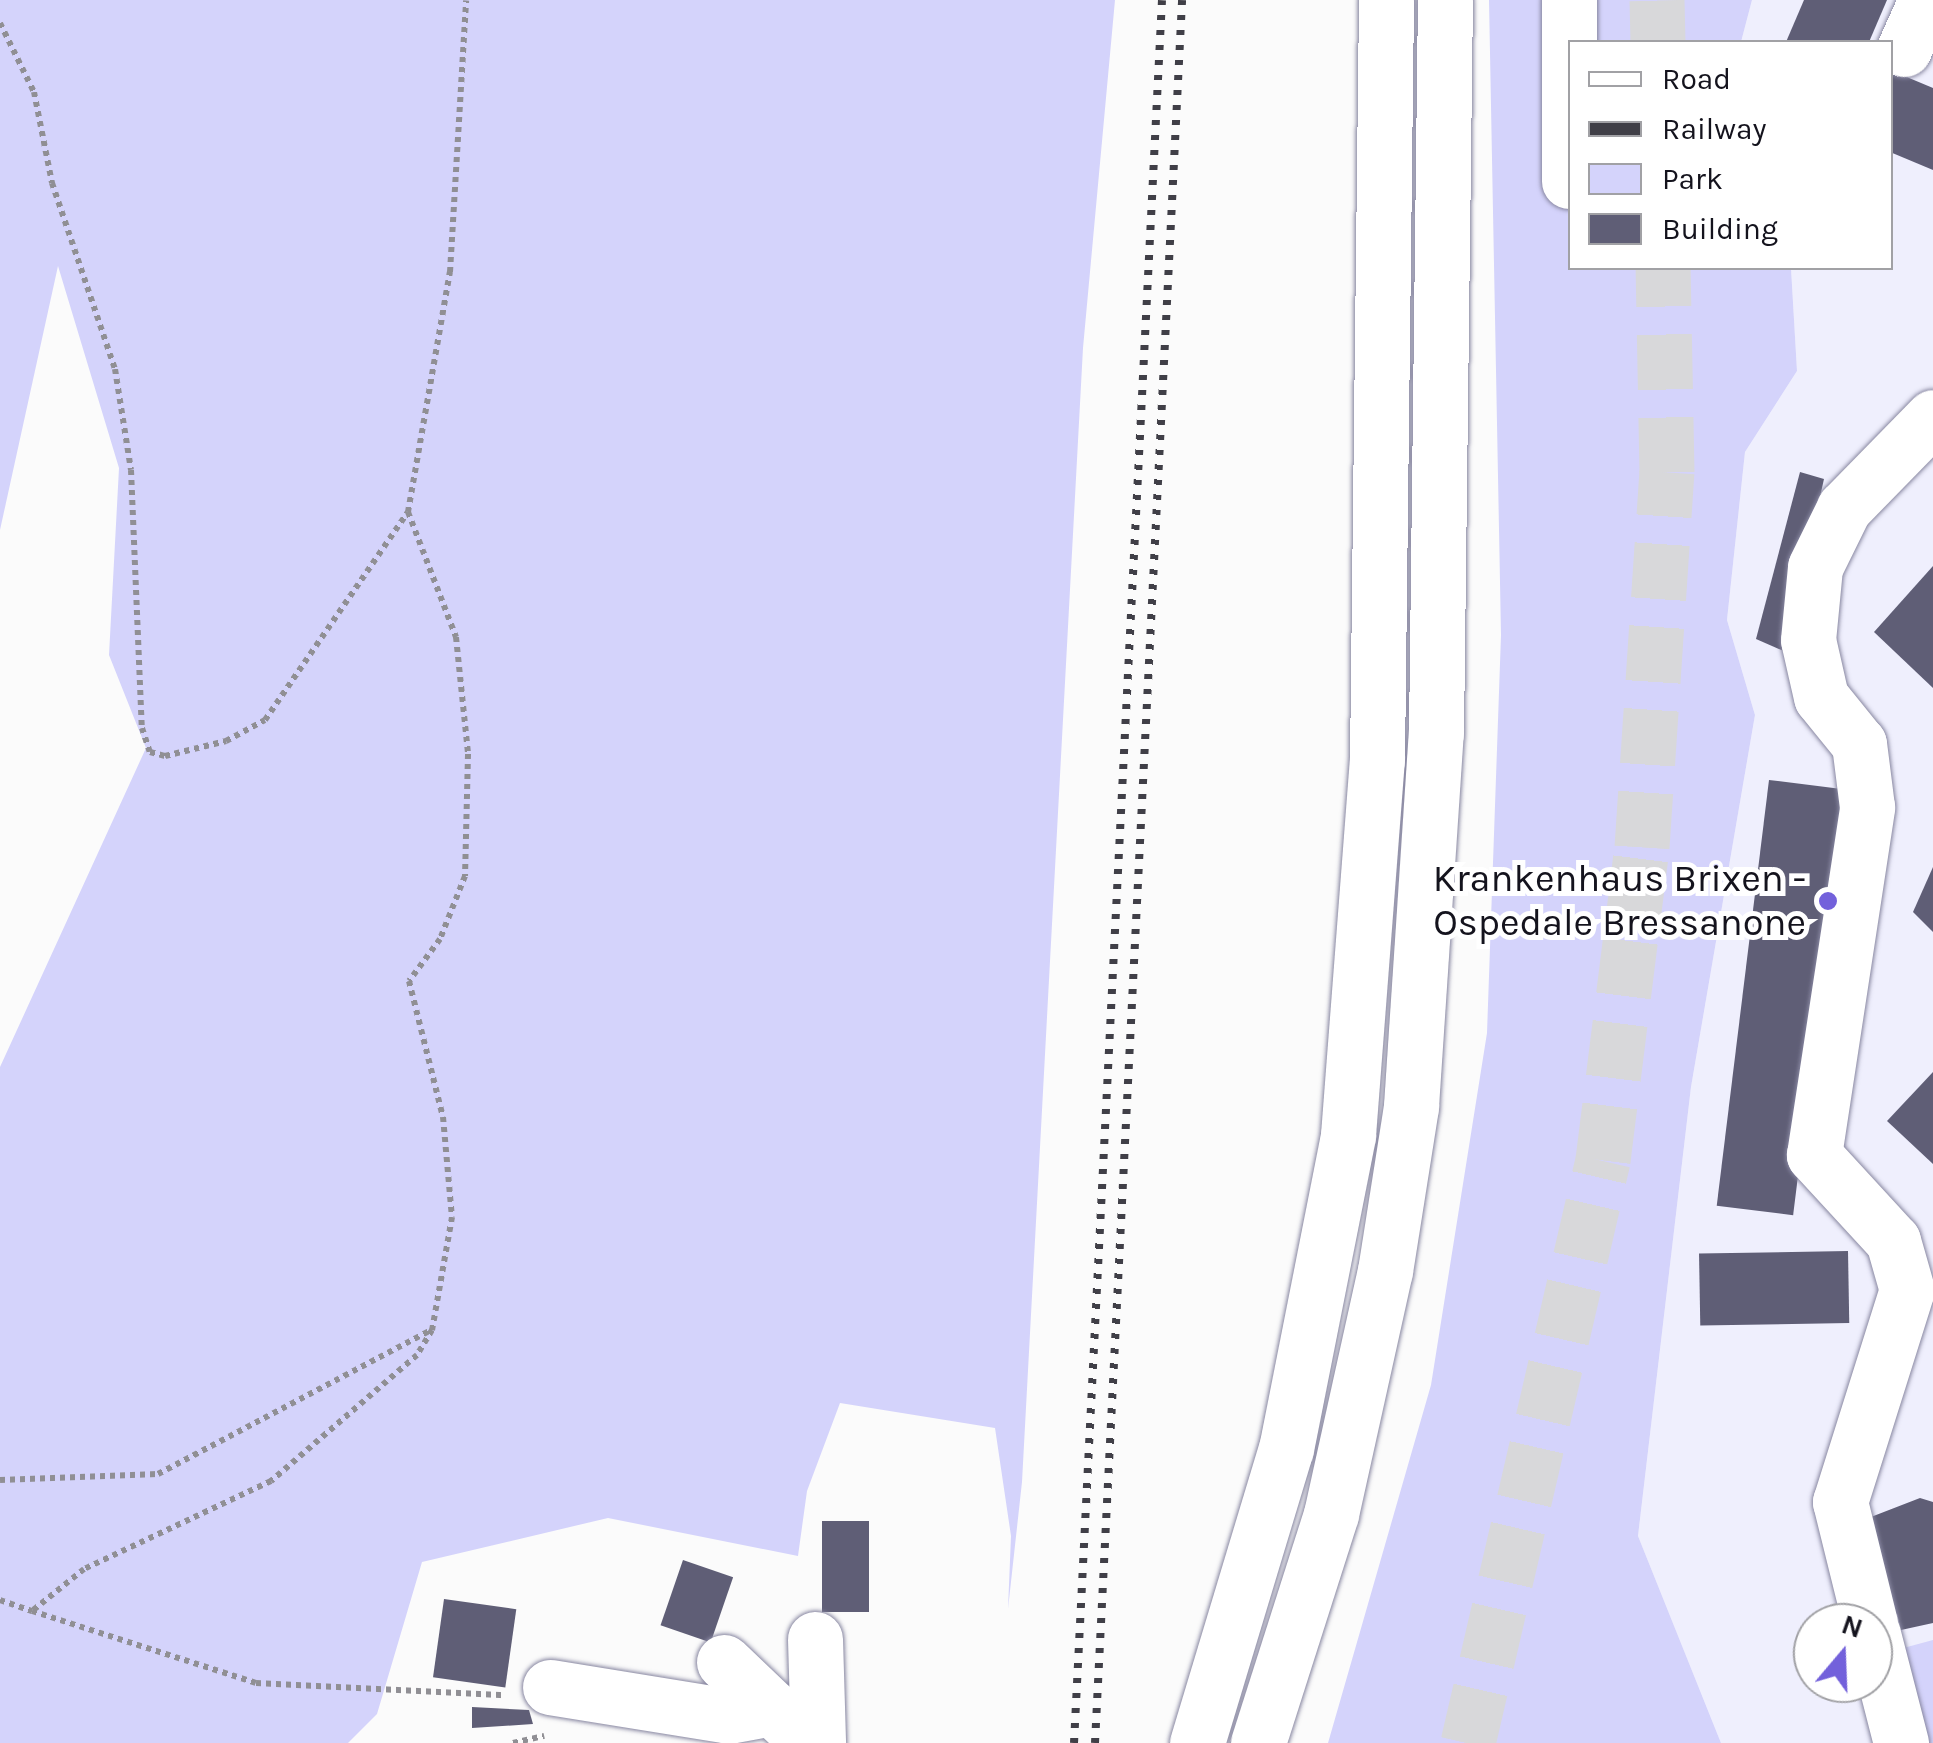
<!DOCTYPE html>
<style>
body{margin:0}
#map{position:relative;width:1933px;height:1743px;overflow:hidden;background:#fbfbfb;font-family:Karla,sans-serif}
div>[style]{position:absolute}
.built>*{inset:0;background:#efeffd}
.green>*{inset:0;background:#d4d3fb}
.building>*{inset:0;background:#5f5e76;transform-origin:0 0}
.major-tunnel>*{height:55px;margin-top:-27.5px;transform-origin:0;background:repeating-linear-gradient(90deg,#d8d8da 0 55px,transparent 0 83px)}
.path>*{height:6px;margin-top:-3px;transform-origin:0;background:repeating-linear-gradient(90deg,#908f94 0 5px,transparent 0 10px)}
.roads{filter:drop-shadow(0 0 2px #8887a1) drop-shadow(0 0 2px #8887a1)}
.minor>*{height:55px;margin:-27.5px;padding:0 27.5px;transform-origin:27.5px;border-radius:27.5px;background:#fff}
.highway>*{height:55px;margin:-27.5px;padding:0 27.5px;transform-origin:27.5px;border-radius:27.5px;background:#fff}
.rail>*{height:8px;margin-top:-4px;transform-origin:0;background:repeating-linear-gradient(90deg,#403f47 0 5px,transparent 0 15px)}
.dots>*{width:28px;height:28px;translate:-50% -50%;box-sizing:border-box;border:5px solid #fff;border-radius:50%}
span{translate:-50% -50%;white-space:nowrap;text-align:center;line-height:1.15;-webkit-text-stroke:10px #fff;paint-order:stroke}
.poi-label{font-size:38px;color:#14131d}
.right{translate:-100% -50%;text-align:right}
.legend{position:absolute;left:1568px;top:40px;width:325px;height:230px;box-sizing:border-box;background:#fff;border:2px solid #a1a1a5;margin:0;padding:12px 18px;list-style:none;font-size:30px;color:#14131d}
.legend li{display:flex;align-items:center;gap:20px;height:50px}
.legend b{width:50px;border:2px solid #a1a1a5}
.north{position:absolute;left:1793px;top:1603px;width:100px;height:100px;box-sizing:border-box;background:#fff;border:2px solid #a1a1a5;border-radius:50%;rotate:19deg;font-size:28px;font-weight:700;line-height:40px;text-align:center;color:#14131d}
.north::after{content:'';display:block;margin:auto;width:35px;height:45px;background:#7361db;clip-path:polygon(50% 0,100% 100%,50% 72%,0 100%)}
</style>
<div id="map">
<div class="built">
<div style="clip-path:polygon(evenodd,1752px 0,1933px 0,1933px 1743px,1721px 1743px,1638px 1536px,1691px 1087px,1755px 715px,1727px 620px,1745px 452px,1797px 371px,1791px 268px,1890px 268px,1890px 42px,1741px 42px,1752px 0,1813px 1623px,1873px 1623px,1873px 1683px,1813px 1683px,1813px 1623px)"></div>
</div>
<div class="green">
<div style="clip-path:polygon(0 0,1115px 0,1083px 348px,1022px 1482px,1008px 1609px,1011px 1536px,995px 1428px,840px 1403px,807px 1491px,798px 1556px,608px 1518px,422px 1562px,377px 1714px,348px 1743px,0 1743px,0 1067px,146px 748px,109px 655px,119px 468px,58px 266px,0 530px)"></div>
<div style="clip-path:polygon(1489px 0,1752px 0,1741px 42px,1570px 42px,1570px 268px,1791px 268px,1797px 371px,1745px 452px,1727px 620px,1755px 715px,1691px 1087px,1638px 1536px,1721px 1743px,1328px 1743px,1431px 1385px,1487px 1033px,1501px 635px)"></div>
<div style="clip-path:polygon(1933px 1640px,1933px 1743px,1920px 1743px,1896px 1650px)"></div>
</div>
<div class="building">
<div style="clip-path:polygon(1804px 0,1887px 0,1869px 42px,1786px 42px)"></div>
<div style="clip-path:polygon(1890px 70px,1933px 88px,1933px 170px,1890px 152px)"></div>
<div style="clip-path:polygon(1800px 472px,1824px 479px,1786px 652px,1756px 639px)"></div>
<div style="clip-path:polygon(1933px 566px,1933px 688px,1874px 632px)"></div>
<div style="left:1769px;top:780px;width:77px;height:429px;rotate:7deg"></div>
<div style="clip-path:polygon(1933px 867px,1933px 932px,1913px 912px)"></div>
<div style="clip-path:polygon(1933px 1072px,1933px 1164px,1887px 1121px)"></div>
<div style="left:1848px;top:1251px;width:72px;height:149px;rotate:89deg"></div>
<div style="clip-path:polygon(1920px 1498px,1933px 1502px,1933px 1623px,1901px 1630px,1897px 1614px,1883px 1618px,1858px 1522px)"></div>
<div style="left:822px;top:1521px;width:47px;height:91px"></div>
<div style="left:683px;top:1560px;width:53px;height:69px;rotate:19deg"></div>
<div style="left:444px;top:1599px;width:73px;height:79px;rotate:8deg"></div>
<div style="clip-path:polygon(472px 1707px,529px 1710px,533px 1724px,472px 1728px)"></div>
</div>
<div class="major-tunnel">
<div style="left:1657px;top:0;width:42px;rotate:88.6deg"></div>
<div style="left:1468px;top:1743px;width:598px;rotate:-76.96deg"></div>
<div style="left:1603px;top:1160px;width:315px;rotate:-82.9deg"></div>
<div style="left:1642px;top:847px;width:376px;rotate:-86.2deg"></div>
<div style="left:1667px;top:472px;width:204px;rotate:-91.1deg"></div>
</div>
<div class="path">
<div style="left:0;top:23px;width:77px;rotate:63.8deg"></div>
<div style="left:34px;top:92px;width:93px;rotate:78.8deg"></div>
<div style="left:52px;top:183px;width:196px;rotate:71.3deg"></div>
<div style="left:115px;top:369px;width:102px;rotate:81deg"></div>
<div style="left:131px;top:470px;width:258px;rotate:87.6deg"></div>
<div style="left:142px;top:728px;width:25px;rotate:72deg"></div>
<div style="left:150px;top:752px;width:16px;rotate:15deg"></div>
<div style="left:165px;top:756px;width:63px;rotate:-13.8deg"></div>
<div style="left:226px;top:741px;width:44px;rotate:-28.3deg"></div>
<div style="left:265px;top:720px;width:252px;rotate:-55.5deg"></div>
<div style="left:408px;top:512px;width:244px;rotate:-80.1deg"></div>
<div style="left:450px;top:272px;width:272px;rotate:-86.6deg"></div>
<div style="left:408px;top:512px;width:134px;rotate:69deg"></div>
<div style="left:456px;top:637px;width:118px;rotate:84.1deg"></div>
<div style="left:468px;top:754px;width:122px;rotate:91.4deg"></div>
<div style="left:465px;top:876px;width:68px;rotate:111.6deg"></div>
<div style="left:440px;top:939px;width:52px;rotate:126.4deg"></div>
<div style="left:409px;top:981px;width:140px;rotate:76deg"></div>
<div style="left:443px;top:1117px;width:100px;rotate:84.9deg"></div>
<div style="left:452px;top:1217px;width:115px;rotate:100deg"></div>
<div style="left:432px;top:1330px;width:29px;rotate:121deg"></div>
<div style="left:417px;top:1355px;width:193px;rotate:139.2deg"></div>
<div style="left:271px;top:1481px;width:207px;rotate:154.8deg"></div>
<div style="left:84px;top:1569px;width:67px;rotate:141.1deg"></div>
<div style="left:32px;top:1611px;width:235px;rotate:17.8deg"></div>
<div style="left:256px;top:1683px;width:249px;rotate:2.8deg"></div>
<div style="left:0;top:1480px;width:158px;rotate:-2.2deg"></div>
<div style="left:158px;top:1474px;width:309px;rotate:-27.8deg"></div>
<div style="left:0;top:1600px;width:34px;rotate:19deg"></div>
<div style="left:513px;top:1743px;width:32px;rotate:-13deg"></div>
</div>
<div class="roads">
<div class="minor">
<div style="left:1569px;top:0;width:181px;rotate:90deg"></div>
<div style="left:1904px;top:49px;width:54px;rotate:-65.8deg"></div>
<div style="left:1870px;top:1623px;width:125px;rotate:-103.9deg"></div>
<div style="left:1840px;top:1502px;width:222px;rotate:-72.5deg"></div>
<div style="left:1907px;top:1290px;width:51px;rotate:-105.9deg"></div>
<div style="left:1893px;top:1241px;width:117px;rotate:-132.6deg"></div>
<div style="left:1814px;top:1155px;width:352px;rotate:-81.3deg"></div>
<div style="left:1867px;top:807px;width:64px;rotate:-97.2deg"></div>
<div style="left:1859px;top:744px;width:60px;rotate:-129deg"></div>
<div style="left:1821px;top:697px;width:58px;rotate:-102.8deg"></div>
<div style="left:1808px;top:640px;width:73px;rotate:-84.5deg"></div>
<div style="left:1815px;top:567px;width:66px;rotate:-63.8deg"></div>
<div style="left:1844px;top:508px;width:127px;rotate:-45.6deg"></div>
<div style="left:1873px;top:1634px;width:113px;rotate:75.6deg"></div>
<div style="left:815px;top:1639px;width:104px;rotate:88.3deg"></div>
<div style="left:724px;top:1662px;width:66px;rotate:43.8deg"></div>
<div style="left:550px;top:1687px;width:181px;rotate:9.2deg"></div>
<div style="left:729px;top:1716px;width:44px;rotate:-10.5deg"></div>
<div style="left:772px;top:1708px;width:51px;rotate:43.4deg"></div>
</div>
<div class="highway">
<div style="left:1197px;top:1743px;width:307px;rotate:-73.2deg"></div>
<div style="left:1286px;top:1449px;width:320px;rotate:-78.8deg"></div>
<div style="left:1348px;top:1135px;width:376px;rotate:-85.6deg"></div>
<div style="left:1377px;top:760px;width:760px;rotate:-89.32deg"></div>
<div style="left:1258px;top:1743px;width:240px;rotate:-72.3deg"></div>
<div style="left:1331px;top:1514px;width:249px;rotate:-77.5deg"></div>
<div style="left:1385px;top:1271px;width:167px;rotate:-81deg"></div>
<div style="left:1411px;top:1106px;width:374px;rotate:-86.2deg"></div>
<div style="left:1436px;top:733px;width:733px;rotate:-89.3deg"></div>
</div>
</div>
<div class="rail">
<div style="left:1074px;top:1743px;width:1745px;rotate:-87.11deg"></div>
<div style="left:1095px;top:1743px;width:1745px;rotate:-87.14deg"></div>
</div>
<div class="dots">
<div style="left:1828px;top:901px;background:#7361db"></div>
</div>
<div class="poi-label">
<span class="right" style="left:1806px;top:901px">Krankenhaus Brixen -<br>Ospedale Bressanone</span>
</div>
<ul class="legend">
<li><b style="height:12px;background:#fff"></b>Road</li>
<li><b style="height:12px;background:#403f47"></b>Railway</li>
<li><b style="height:28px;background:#d4d3fb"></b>Park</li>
<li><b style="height:28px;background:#5f5e76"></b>Building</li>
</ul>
<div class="north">N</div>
</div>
